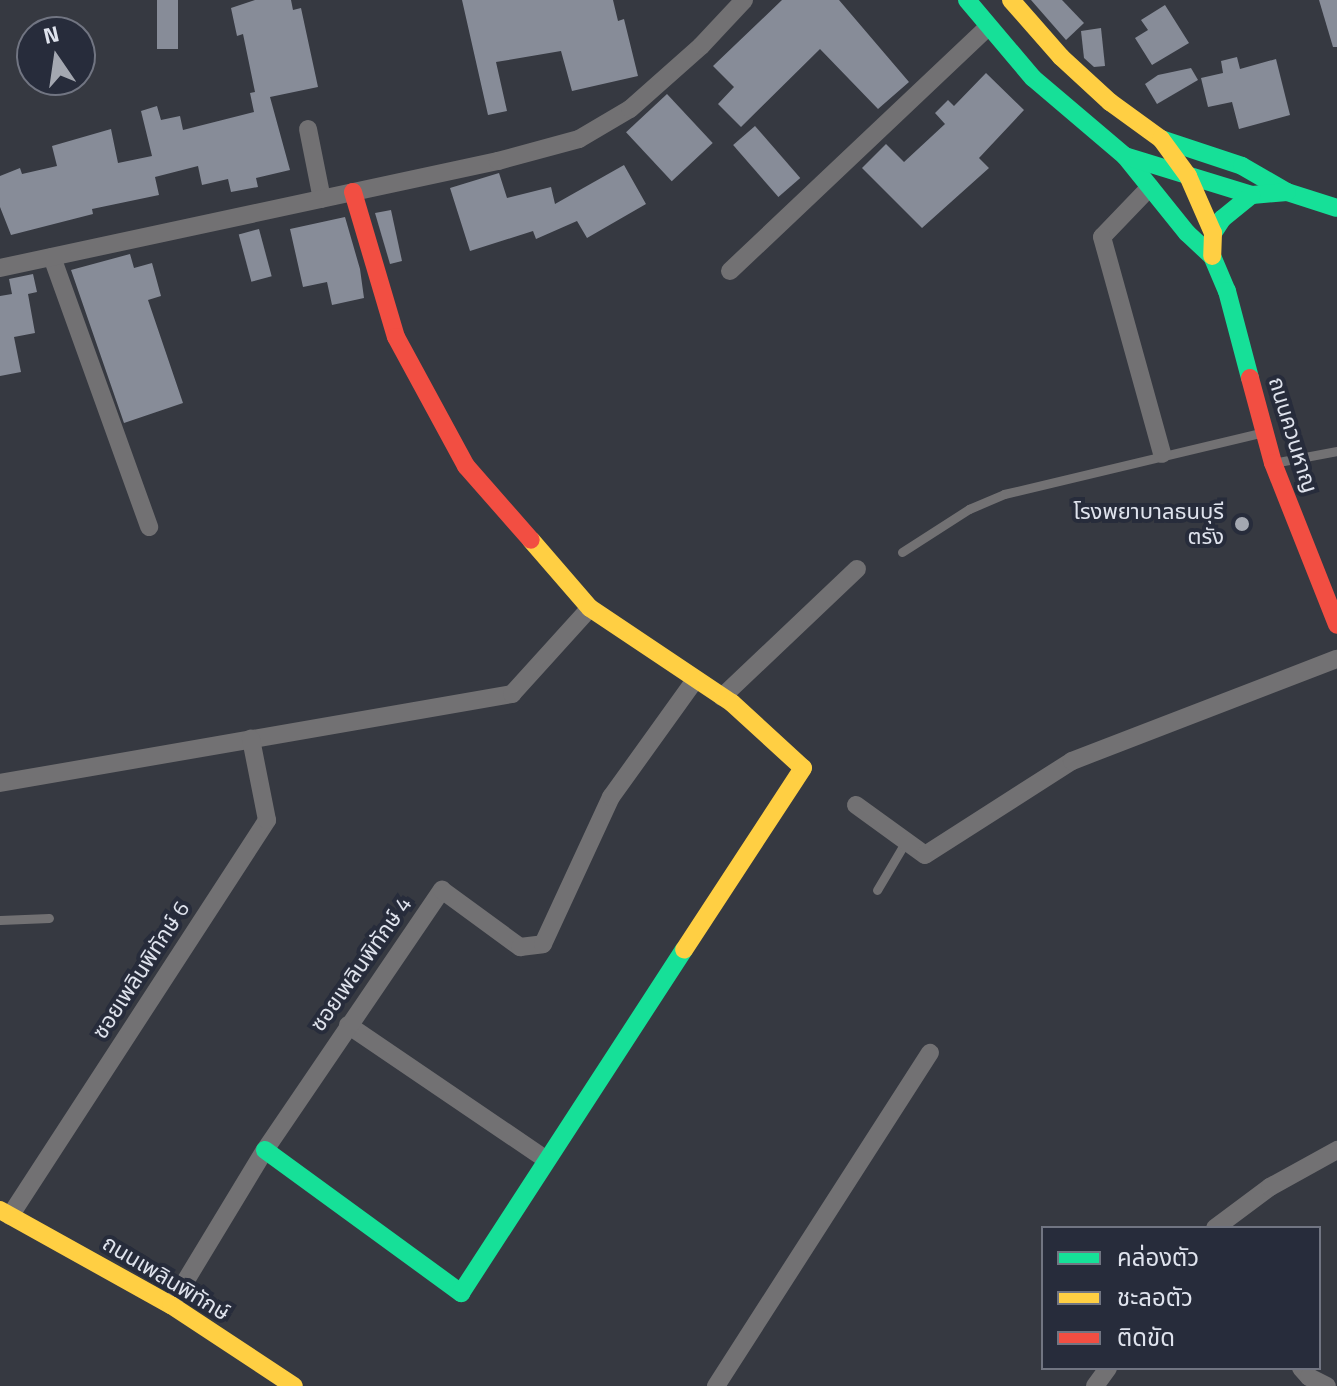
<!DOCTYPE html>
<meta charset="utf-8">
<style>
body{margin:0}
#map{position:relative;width:1337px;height:1386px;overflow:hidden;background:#363941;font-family:"Titillium Web","Noto Sans Thai",sans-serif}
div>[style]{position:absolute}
.building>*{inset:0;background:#878c98;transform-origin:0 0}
.lane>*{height:9px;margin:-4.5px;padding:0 4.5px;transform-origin:4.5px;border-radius:4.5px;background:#727173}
.street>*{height:18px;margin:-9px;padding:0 9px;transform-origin:9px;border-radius:9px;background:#727173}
.fast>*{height:18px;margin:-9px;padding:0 9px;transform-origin:9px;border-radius:9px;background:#16e098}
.slow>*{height:18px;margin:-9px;padding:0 9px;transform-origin:9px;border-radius:9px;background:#ffcf43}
.jam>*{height:18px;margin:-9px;padding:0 9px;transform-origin:9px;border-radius:9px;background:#f24e42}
.dots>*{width:22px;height:22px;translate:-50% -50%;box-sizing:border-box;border:4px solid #272c3b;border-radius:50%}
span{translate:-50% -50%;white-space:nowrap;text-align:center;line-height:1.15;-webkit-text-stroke:8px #272c3b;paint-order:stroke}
.street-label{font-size:22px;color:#dfe3ed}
.poi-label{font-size:22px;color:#dfe3ed}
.right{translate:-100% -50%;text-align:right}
.legend{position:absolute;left:1041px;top:1226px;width:280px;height:144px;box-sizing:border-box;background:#272c3b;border:2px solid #717582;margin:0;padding:10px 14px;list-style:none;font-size:24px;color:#dfe3ed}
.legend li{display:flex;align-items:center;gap:16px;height:40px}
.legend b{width:40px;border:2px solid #717582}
.north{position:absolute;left:16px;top:16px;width:80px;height:80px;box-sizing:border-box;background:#272c3b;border:2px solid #717582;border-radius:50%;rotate:347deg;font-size:22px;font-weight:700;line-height:32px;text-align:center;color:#dfe3ed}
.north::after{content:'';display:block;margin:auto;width:28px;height:36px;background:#a4a8b1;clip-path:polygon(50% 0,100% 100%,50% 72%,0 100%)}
</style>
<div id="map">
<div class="building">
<div style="left:157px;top:0;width:21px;height:49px"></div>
<div style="clip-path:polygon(255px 0,291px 0,293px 10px,301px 8px,318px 87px,270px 97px,290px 170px,256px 178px,258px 187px,231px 192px,228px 179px,202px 185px,198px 166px,155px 177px,159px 195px,92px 209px,93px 214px,11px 235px,0 207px,0 176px,20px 168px,22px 174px,57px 166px,52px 146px,111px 129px,118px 163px,152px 156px,141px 111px,157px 106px,161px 120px,180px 116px,183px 130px,254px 112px,250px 93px,255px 92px,243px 34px,237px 36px,231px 8px)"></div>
<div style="clip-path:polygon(462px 0,613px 0,618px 21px,624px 19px,638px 76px,572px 91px,561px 51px,496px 62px,507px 111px,488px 115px)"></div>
<div style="clip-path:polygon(782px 0,839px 0,909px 82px,878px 109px,820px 49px,741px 127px,718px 104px,734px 87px,713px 66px)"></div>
<div style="clip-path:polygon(1031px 0,1062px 0,1084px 23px,1066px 40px)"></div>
<div style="clip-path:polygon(1319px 0,1337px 0,1337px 47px,1333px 47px)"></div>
<div style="clip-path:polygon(1165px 5px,1189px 43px,1152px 65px,1135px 38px,1148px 30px,1141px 20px)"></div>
<div style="clip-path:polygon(1101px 28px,1105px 66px,1094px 67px,1084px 58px,1081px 31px)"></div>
<div style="clip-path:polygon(1237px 57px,1240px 69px,1276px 59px,1290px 115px,1239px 129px,1232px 102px,1208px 107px,1201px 78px,1223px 73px,1221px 61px)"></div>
<div style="clip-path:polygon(1191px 68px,1198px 80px,1157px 104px,1145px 84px,1158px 75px)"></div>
<div style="clip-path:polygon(986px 73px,1024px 110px,979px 158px,989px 168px,922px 228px,862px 168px,886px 144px,904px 162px,945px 124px,935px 113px,948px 100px,954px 106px)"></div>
<div style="left:667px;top:94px;width:67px;height:56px;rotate:47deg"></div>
<div style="left:755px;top:126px;width:69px;height:29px;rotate:49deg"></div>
<div style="clip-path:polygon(624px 165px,646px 204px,587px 238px,577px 221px,536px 239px,533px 231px,470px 251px,450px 188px,499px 173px,507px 198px,551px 187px,555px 204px)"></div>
<div style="clip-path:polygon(391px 210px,402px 261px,390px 264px,375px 213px)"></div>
<div style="clip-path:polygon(345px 217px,360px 269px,364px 298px,332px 305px,327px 282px,303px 287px,290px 229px)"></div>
<div style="left:259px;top:229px;width:49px;height:21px;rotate:75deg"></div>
<div style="clip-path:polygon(130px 254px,134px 268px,152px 263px,161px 296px,148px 300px,183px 403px,124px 423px,71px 270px)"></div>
<div style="clip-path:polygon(33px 274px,37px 292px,28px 294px,35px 333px,14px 337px,21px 372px,0 376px,0 296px,12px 294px,9px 279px)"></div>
</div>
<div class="lane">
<div style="left:1273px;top:463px;width:65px;rotate:-10.6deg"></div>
<div style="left:902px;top:552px;width:80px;rotate:-32.7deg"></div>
<div style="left:969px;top:509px;width:38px;rotate:-23deg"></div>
<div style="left:1004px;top:494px;width:267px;rotate:-13.4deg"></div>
<div style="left:877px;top:890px;width:57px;rotate:-59.4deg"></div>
<div style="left:0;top:920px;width:49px;rotate:-2.3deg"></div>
</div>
<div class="street">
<div style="left:308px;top:129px;width:71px;rotate:78.7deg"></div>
<div style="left:1150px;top:187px;width:69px;rotate:133.8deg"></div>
<div style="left:1102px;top:237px;width:225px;rotate:74.5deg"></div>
<div style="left:52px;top:257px;width:287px;rotate:70.2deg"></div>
<div style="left:0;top:268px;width:509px;rotate:-12.13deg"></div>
<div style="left:498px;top:161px;width:84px;rotate:-15.2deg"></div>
<div style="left:579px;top:139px;width:59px;rotate:-30.5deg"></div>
<div style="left:630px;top:109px;width:95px;rotate:-41.6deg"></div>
<div style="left:701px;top:46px;width:63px;rotate:-46.9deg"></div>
<div style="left:730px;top:271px;width:355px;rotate:-43.4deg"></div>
<div style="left:722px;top:697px;width:186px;rotate:-43.5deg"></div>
<div style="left:0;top:783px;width:520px;rotate:-9.86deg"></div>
<div style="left:512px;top:694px;width:116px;rotate:-47.8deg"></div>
<div style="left:856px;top:805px;width:85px;rotate:35.9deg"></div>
<div style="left:925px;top:855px;width:174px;rotate:-32.6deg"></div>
<div style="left:1072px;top:761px;width:284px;rotate:-21.1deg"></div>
<div style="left:348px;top:1025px;width:240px;rotate:34.2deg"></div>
<div style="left:10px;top:1216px;width:472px;rotate:-57deg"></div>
<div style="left:267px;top:820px;width:83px;rotate:-101.2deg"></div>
<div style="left:1215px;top:1228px;width:69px;rotate:-36.7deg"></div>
<div style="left:1270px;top:1187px;width:77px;rotate:-28.9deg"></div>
<div style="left:171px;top:1305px;width:181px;rotate:-58.8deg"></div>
<div style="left:265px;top:1150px;width:315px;rotate:-55.8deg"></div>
<div style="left:442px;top:890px;width:97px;rotate:36.2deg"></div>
<div style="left:520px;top:947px;width:23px;rotate:-7deg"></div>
<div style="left:543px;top:944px;width:162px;rotate:-65.2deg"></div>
<div style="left:611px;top:797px;width:144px;rotate:-54.3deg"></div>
<div style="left:1301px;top:1368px;width:12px;rotate:48deg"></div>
<div style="left:1309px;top:1377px;width:20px;rotate:27deg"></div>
<div style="left:716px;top:1386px;width:396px;rotate:-57.3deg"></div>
<div style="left:1095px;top:1386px;width:22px;rotate:-54deg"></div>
</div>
<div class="fast">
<div style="left:967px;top:0;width:102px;rotate:49.8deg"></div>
<div style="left:1033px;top:78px;width:121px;rotate:40.3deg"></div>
<div style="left:1125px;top:156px;width:99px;rotate:51.2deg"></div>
<div style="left:1187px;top:233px;width:34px;rotate:43deg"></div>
<div style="left:1212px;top:256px;width:38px;rotate:67deg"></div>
<div style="left:1227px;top:291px;width:90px;rotate:75.2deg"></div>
<div style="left:1161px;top:139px;width:85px;rotate:18.4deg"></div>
<div style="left:1242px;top:166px;width:52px;rotate:30deg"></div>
<div style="left:1287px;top:192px;width:52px;rotate:17.7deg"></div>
<div style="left:1125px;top:156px;width:133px;rotate:17.1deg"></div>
<div style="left:1252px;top:195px;width:35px;rotate:-5deg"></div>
<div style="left:1213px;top:233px;width:17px;rotate:-57deg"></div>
<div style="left:1222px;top:219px;width:38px;rotate:-39deg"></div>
<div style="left:265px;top:1150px;width:243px;rotate:36.1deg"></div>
<div style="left:461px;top:1293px;width:409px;rotate:-57deg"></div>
</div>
<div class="slow">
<div style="left:1011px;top:0;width:76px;rotate:48.7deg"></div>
<div style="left:1061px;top:57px;width:67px;rotate:42.6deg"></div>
<div style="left:1110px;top:102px;width:63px;rotate:36deg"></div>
<div style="left:1161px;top:139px;width:46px;rotate:53.9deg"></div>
<div style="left:1188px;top:176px;width:62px;rotate:66.3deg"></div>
<div style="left:1213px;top:233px;width:23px;rotate:92deg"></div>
<div style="left:531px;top:540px;width:90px;rotate:49.1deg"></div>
<div style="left:590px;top:608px;width:171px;rotate:33.8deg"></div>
<div style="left:732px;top:703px;width:96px;rotate:42.5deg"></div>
<div style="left:803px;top:768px;width:217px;rotate:123.2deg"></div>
<div style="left:0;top:1210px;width:196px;rotate:29.1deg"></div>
<div style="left:171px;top:1305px;width:147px;rotate:33.4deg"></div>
</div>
<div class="jam">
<div style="left:353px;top:192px;width:151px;rotate:73.5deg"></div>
<div style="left:396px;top:337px;width:147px;rotate:61.5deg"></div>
<div style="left:466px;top:466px;width:98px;rotate:48.7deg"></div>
<div style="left:1250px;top:378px;width:88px;rotate:74.9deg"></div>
<div style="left:1273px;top:463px;width:174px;rotate:68.4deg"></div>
</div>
<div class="dots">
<div style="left:1242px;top:524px;background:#a4a8b1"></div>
</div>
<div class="street-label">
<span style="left:1293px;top:435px;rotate:73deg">ถนนควนหาญ</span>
<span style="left:361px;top:964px;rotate:-55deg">ซอยเพลินพิทักษ์ 4</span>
<span style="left:141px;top:970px;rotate:-57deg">ซอยเพลินพิทักษ์ 6</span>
<span style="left:166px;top:1278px;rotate:31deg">ถนนเพลินพิทักษ์</span>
</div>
<div class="poi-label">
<span class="right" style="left:1224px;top:524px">โรงพยาบาลธนบุรี<br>ตรัง</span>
</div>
<ul class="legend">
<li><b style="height:10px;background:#16e098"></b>คล่องตัว</li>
<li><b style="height:10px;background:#ffcf43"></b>ชะลอตัว</li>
<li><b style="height:10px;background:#f24e42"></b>ติดขัด</li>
</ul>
<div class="north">N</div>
</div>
